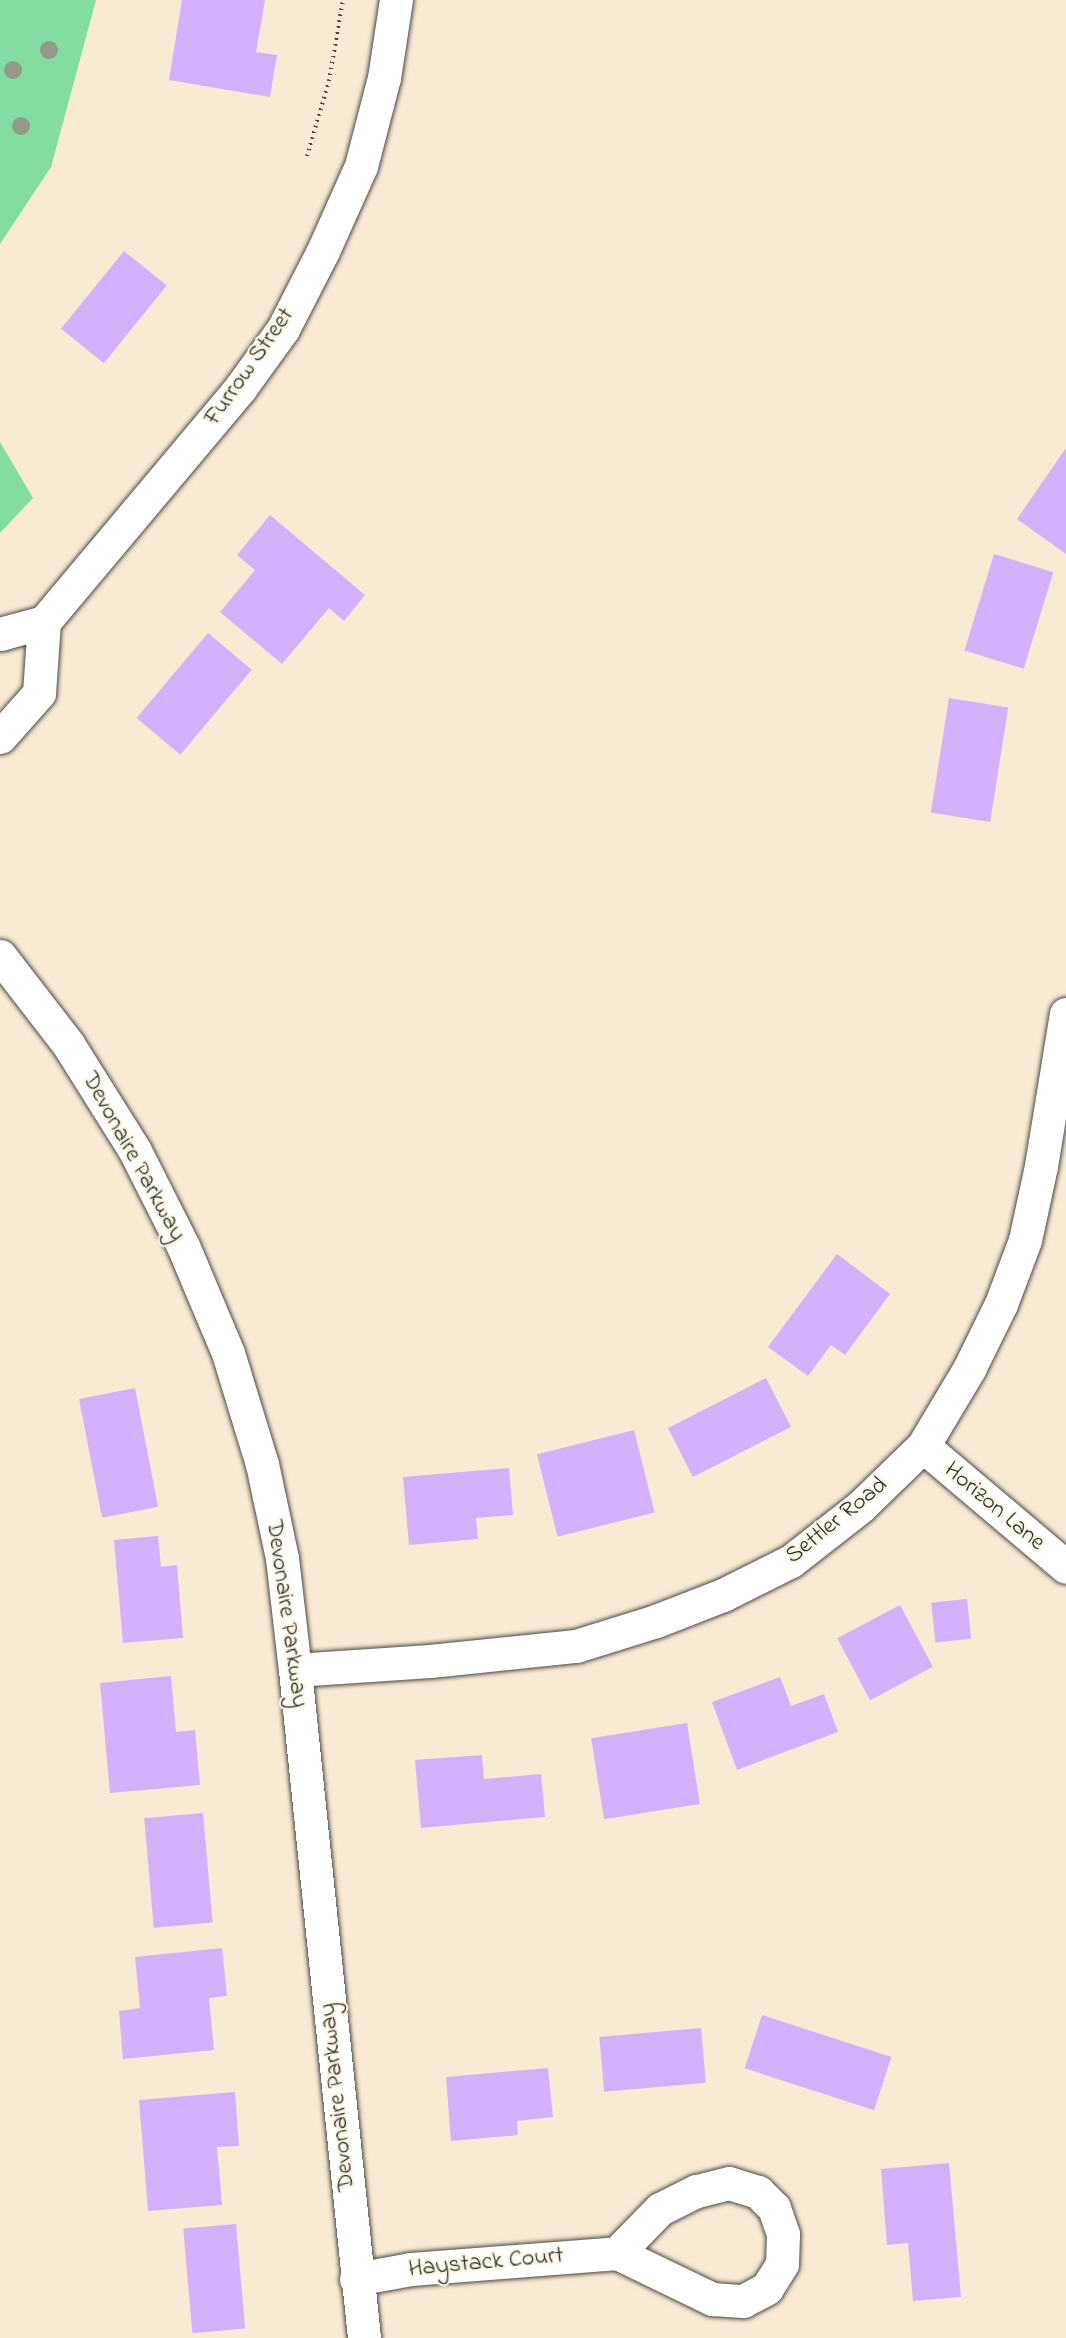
<!DOCTYPE html>
<style>
body{margin:0}
#map{position:relative;width:1066px;height:2338px;overflow:hidden;background:#f8ead3;font-family:"Indie Flower",sans-serif}
div>[style]{position:absolute}
.green>*{inset:0;background:#83dda2}
.building>*{inset:0;background:#d4b1fb;transform-origin:0 0}
.path>*{height:4px;margin-top:-2px;transform-origin:0;background:repeating-linear-gradient(90deg,#4a4844 0 1.5px,transparent 0 6px)}
.roads{filter:drop-shadow(0 0 2px #4a4844) drop-shadow(0 0 2px #4a4844)}
.minor>*{height:33px;margin:-16.5px;padding:0 16.5px;transform-origin:16.5px;border-radius:16.5px;background:#fff}
.trees>*{width:18px;height:18px;margin:-9px;border-radius:50%;background:#939a87}
span{translate:-50% -50%;white-space:nowrap;text-align:center;line-height:1.15;-webkit-text-stroke:4.5px #fcf5e5;paint-order:stroke}
.street-label{font-size:24px;color:#2b2b2b}
</style>
<div id="map">
<div class="green">
<div style="clip-path:polygon(0 0,96px 0,51px 167px,0 244px)"></div>
<div style="clip-path:polygon(0 442px,33px 498px,0 533px)"></div>
</div>
<div class="building">
<div style="clip-path:polygon(182px 0,265px 0,256px 52px,277px 55px,270px 97px,169px 80px)"></div>
<div style="left:124px;top:251px;width:55px;height:100px;rotate:39deg"></div>
<div style="clip-path:polygon(1066px 448px,1066px 554px,1017px 519px)"></div>
<div style="clip-path:polygon(270px 515px,365px 595px,344px 621px,329px 608px,282px 664px,220px 612px,255px 570px,237px 555px)"></div>
<div style="left:994px;top:554px;width:62px;height:101px;rotate:17deg"></div>
<div style="left:208px;top:633px;width:57px;height:111px;rotate:40deg"></div>
<div style="left:949px;top:698px;width:60px;height:116px;rotate:9deg"></div>
<div style="clip-path:polygon(837px 1254px,890px 1294px,845px 1355px,831px 1345px,808px 1376px,768px 1347px)"></div>
<div style="left:766px;top:1378px;width:55px;height:110px;rotate:63deg"></div>
<div style="left:135px;top:1388px;width:121px;height:57px;rotate:79deg"></div>
<div style="left:634px;top:1430px;width:85px;height:100px;rotate:76deg"></div>
<div style="clip-path:polygon(509px 1468px,513px 1515px,476px 1518px,478px 1539px,409px 1545px,403px 1477px)"></div>
<div style="clip-path:polygon(158px 1536px,161px 1567px,177px 1565px,183px 1638px,123px 1643px,114px 1540px)"></div>
<div style="left:967px;top:1599px;width:40px;height:36px;rotate:84deg"></div>
<div style="left:900px;top:1605px;width:70px;height:71px;rotate:62deg"></div>
<div style="clip-path:polygon(171px 1676px,176px 1732px,195px 1730px,200px 1785px,110px 1793px,100px 1683px)"></div>
<div style="clip-path:polygon(780px 1677px,791px 1706px,824px 1694px,838px 1732px,737px 1770px,712px 1702px)"></div>
<div style="left:687px;top:1723px;width:82px;height:97px;rotate:81deg"></div>
<div style="clip-path:polygon(482px 1755px,484px 1779px,541px 1774px,545px 1817px,421px 1828px,415px 1760px)"></div>
<div style="left:203px;top:1813px;width:110px;height:59px;rotate:85deg"></div>
<div style="clip-path:polygon(222px 1948px,227px 1996px,209px 1998px,214px 2050px,123px 2059px,119px 2011px,140px 2008px,135px 1957px)"></div>
<div style="left:762px;top:2015px;width:136px;height:56px;rotate:18deg"></div>
<div style="left:701px;top:2028px;width:55px;height:102px;rotate:85deg"></div>
<div style="clip-path:polygon(548px 2068px,553px 2117px,517px 2121px,518px 2135px,451px 2141px,446px 2077px)"></div>
<div style="clip-path:polygon(235px 2092px,239px 2146px,217px 2147px,222px 2205px,148px 2211px,139px 2100px)"></div>
<div style="clip-path:polygon(949px 2163px,961px 2297px,913px 2301px,908px 2243px,887px 2245px,881px 2169px)"></div>
<div style="left:236px;top:2224px;width:105px;height:53px;rotate:85deg"></div>
</div>
<div class="path">
<div style="left:307px;top:156px;width:78px;rotate:-73.7deg"></div>
<div style="left:329px;top:81px;width:82px;rotate:-80.2deg"></div>
</div>
<div class="roads">
<div class="minor">
<div style="left:0;top:634px;width:46px;rotate:-15.3deg"></div>
<div style="left:44px;top:622px;width:307px;rotate:-50deg"></div>
<div style="left:241px;top:387px;width:72px;rotate:-54.1deg"></div>
<div style="left:283px;top:329px;width:88px;rotate:-62.9deg"></div>
<div style="left:323px;top:251px;width:93px;rotate:-65.9deg"></div>
<div style="left:361px;top:166px;width:91px;rotate:-75.4deg"></div>
<div style="left:384px;top:78px;width:79px;rotate:-81.3deg"></div>
<div style="left:0;top:737px;width:59px;rotate:-48.4deg"></div>
<div style="left:39px;top:693px;width:71px;rotate:-86deg"></div>
<div style="left:0;top:956px;width:111px;rotate:52.3deg"></div>
<div style="left:68px;top:1044px;width:126px;rotate:57.9deg"></div>
<div style="left:135px;top:1151px;width:106px;rotate:63.2deg"></div>
<div style="left:183px;top:1246px;width:116px;rotate:67.2deg"></div>
<div style="left:228px;top:1353px;width:116px;rotate:73deg"></div>
<div style="left:262px;top:1464px;width:96px;rotate:78deg"></div>
<div style="left:282px;top:1558px;width:113px;rotate:83.4deg"></div>
<div style="left:295px;top:1670px;width:672px;rotate:84.1deg"></div>
<div style="left:923px;top:1446px;width:187px;rotate:40.2deg"></div>
<div style="left:295px;top:1670px;width:135px;rotate:-3.8deg"></div>
<div style="left:430px;top:1661px;width:147px;rotate:-5.9deg"></div>
<div style="left:576px;top:1646px;width:84px;rotate:-17.4deg"></div>
<div style="left:656px;top:1621px;width:72px;rotate:-21.2deg"></div>
<div style="left:723px;top:1595px;width:76px;rotate:-26.6deg"></div>
<div style="left:791px;top:1561px;width:88px;rotate:-38deg"></div>
<div style="left:860px;top:1507px;width:88px;rotate:-44.1deg"></div>
<div style="left:923px;top:1446px;width:90px;rotate:-59.1deg"></div>
<div style="left:969px;top:1369px;width:72px;rotate:-63.8deg"></div>
<div style="left:1001px;top:1304px;width:68px;rotate:-69.4deg"></div>
<div style="left:1025px;top:1240px;width:76px;rotate:-77.8deg"></div>
<div style="left:1041px;top:1166px;width:154px;rotate:-80.7deg"></div>
<div style="left:356px;top:2279px;width:56px;rotate:-10.3deg"></div>
<div style="left:411px;top:2269px;width:207px;rotate:-4.4deg"></div>
<div style="left:617px;top:2253px;width:106px;rotate:25.8deg"></div>
<div style="left:712px;top:2299px;width:31px;rotate:4deg"></div>
<div style="left:743px;top:2301px;width:27px;rotate:-28deg"></div>
<div style="left:767px;top:2288px;width:28px;rotate:-58deg"></div>
<div style="left:782px;top:2264px;width:30px;rotate:-88deg"></div>
<div style="left:783px;top:2234px;width:28px;rotate:-109deg"></div>
<div style="left:774px;top:2208px;width:23px;rotate:-135deg"></div>
<div style="left:758px;top:2192px;width:30px;rotate:-163deg"></div>
<div style="left:729px;top:2183px;width:34px;rotate:166deg"></div>
<div style="left:696px;top:2191px;width:40px;rotate:153.4deg"></div>
<div style="left:660px;top:2209px;width:62px;rotate:134.3deg"></div>
</div>
</div>
<div class="trees">
<div style="left:49px;top:50px"></div>
<div style="left:13px;top:70px"></div>
<div style="left:21px;top:126px"></div>
</div>
<div class="street-label">
<span style="left:250px;top:367px;rotate:-55deg">Furrow Street</span>
<span style="left:133px;top:1157px;rotate:61deg">Devonaire Parkway</span>
<span style="left:994px;top:1507px;rotate:40deg">Horizon Lane</span>
<span style="left:837px;top:1521px;rotate:-39deg">Settler Road</span>
<span style="left:286px;top:1614px;rotate:82deg">Devonaire Parkway</span>
<span style="left:338px;top:2097px;rotate:-96deg">Devonaire Parkway</span>
<span style="left:486px;top:2263px;rotate:-5deg">Haystack Court</span>
</div>
</div>
